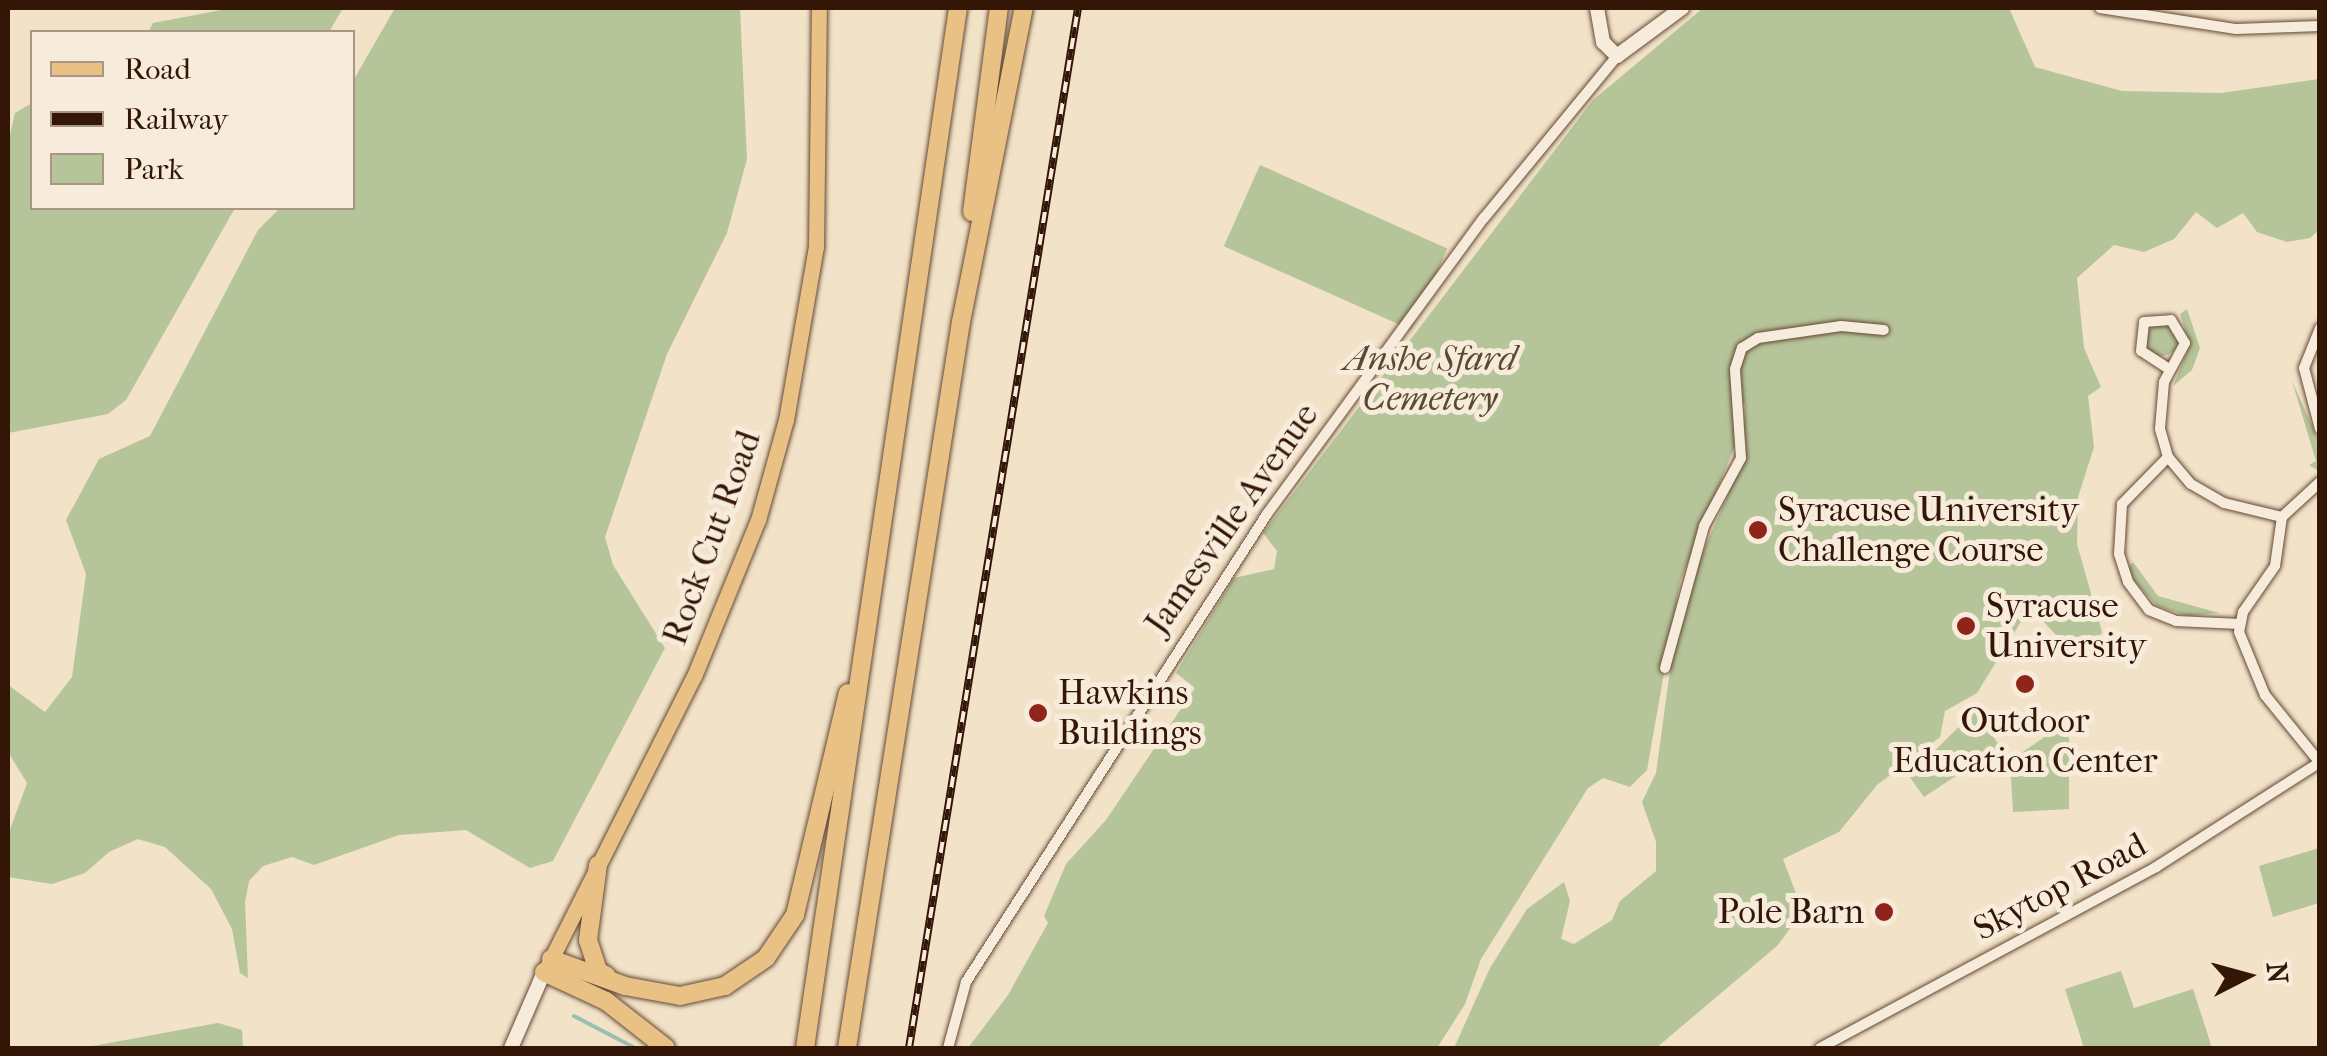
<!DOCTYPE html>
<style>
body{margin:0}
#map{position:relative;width:2327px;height:1056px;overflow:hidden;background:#f2e2c7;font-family:"IM FELL French Canon",serif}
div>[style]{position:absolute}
.green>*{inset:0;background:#b6c499;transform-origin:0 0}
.round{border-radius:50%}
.stream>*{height:4px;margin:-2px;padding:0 2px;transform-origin:2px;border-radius:2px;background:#9bbeb3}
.roads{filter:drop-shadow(0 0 2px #644936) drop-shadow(0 0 2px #644936)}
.street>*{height:10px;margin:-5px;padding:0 5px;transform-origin:5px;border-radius:5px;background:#f7ecdb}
.secondary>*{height:14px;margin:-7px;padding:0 7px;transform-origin:7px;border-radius:7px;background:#f7ecdb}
.primary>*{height:15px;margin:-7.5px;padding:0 7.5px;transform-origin:7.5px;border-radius:7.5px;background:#e9c184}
.highway>*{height:18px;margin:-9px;padding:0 9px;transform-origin:9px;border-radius:9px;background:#e9c184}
.rail>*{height:8px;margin-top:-4px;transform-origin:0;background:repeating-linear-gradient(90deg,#f7ecdb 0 11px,#341606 0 22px);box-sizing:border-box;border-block:2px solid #341606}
.dots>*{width:28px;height:28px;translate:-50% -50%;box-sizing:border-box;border:5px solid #f7ecdb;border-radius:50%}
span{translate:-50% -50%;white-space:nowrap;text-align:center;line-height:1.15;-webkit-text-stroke:10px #f7ecdb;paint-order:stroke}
.park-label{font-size:35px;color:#5b4a32;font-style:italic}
.poi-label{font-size:35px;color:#341606}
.left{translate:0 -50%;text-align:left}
.right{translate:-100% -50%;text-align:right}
.street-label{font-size:35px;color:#341606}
.frame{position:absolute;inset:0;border:10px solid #341606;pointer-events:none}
.legend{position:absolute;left:30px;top:30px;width:325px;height:180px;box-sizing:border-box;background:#f7ecdb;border:2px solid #a99686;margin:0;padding:12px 18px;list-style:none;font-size:30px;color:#341606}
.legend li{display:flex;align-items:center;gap:20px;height:50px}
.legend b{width:50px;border:2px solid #a99686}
.north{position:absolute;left:2197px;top:926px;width:100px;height:100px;-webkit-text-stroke:8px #f7ecdb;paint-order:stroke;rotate:84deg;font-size:28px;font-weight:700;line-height:40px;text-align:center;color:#341606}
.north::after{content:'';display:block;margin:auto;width:35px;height:45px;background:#341606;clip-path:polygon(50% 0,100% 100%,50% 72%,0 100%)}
</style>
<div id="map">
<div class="green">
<div style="clip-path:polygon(232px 8px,343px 8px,329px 32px,148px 32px,153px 23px)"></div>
<div style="clip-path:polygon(395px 8px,740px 8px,747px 159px,727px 233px,667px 354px,605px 537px,613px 565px,665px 648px,553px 861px,530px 868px,466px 830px,399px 835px,314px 865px,292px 857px,263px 866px,249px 881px,245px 902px,248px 978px,240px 973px,232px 929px,211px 889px,165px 847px,138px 839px,109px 852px,85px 873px,52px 884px,8px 877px,8px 835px,27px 783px,8px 752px,8px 685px,45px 712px,72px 677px,86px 574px,66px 520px,99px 459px,150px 436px,258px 230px,280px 208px,352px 208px,353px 81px)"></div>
<div style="clip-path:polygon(1703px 8px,2009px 8px,2035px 67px,2122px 91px,2221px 93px,2319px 79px,2319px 230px,2310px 238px,2287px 242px,2257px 232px,2243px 213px,2217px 228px,2196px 212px,2174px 239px,2144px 252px,2114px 245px,2077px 278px,2084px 348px,2101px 387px,2088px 396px,2094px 447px,2078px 497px,2077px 544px,2102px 632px,2092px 656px,2071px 651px,2030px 607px,1977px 693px,1945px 711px,1940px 737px,1877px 785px,1839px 832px,1783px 859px,1797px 896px,1792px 926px,1778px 945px,1656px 1048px,1454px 1048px,1490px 968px,1527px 909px,1564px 882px,1570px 901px,1561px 939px,1574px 944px,1612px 920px,1620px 901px,1656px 871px,1656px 842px,1642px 802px,1656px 773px,1671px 663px,1691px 579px,1742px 463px,1745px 405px,1734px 406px,1738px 438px,1680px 582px,1647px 770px,1630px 787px,1603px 778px,1588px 788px,1481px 959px,1465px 1004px,1437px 1048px,968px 1048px,1008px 995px,1048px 923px,1044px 916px,1066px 864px,1106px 820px,1195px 688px,1176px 673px,1234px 578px,1274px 569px,1277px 551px,1263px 533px,1593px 100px)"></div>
<div style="clip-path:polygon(32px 103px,32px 208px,235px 208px,126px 400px,108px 414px,8px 433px,8px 143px,15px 113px)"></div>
<div style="left:1260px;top:165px;width:205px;height:89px;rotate:24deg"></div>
<div style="clip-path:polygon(2187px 309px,2200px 348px,2192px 370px,2173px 386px,2190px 345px,2180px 314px)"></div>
<div class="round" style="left:2146px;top:324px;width:32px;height:32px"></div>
<div style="clip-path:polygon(2292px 381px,2319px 441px,2319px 471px,2309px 465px,2316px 461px)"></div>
<div style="clip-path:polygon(2133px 562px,2158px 596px,2219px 613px,2188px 616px,2157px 606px,2135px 581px,2128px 567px)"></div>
<div style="clip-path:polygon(1976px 710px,2000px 747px,1924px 797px,1909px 776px)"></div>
<div style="clip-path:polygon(2069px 720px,2069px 809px,2013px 812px,2010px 761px)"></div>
<div style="clip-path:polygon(2319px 848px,2319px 903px,2273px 917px,2259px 866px)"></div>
<div style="clip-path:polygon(2121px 971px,2134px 1008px,2193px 989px,2212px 1048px,2084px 1048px,2065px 989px)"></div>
<div style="clip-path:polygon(218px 1023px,242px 1030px,243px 1048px,82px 1048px)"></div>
</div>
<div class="stream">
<div style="left:574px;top:1016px;width:69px;rotate:27.7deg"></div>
</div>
<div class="roads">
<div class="street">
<div style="left:2100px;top:8px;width:138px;rotate:8.8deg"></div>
<div style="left:2236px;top:29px;width:84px;rotate:-2deg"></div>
<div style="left:2320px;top:328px;width:43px;rotate:111.8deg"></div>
<div style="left:2304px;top:368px;width:63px;rotate:75.3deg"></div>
<div style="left:2169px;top:369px;width:33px;rotate:-147deg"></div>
<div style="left:2141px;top:351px;width:29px;rotate:-84deg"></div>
<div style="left:2144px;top:322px;width:27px;rotate:-4deg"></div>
<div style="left:2171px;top:320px;width:27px;rotate:59deg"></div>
<div style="left:2185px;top:343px;width:44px;rotate:118.3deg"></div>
<div style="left:2164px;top:382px;width:47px;rotate:94.9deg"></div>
<div style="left:2160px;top:429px;width:29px;rotate:74deg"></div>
<div style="left:2168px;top:457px;width:66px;rotate:134.4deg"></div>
<div style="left:2122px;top:504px;width:50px;rotate:93.4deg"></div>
<div style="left:2119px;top:554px;width:29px;rotate:72deg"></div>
<div style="left:2128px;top:582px;width:35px;rotate:53deg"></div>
<div style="left:2149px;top:610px;width:29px;rotate:22deg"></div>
<div style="left:2176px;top:621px;width:64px;rotate:2.7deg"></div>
<div style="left:2168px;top:457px;width:35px;rotate:50deg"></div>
<div style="left:2191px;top:484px;width:38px;rotate:30deg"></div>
<div style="left:2224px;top:503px;width:60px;rotate:13.6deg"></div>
<div style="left:2320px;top:482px;width:52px;rotate:137.4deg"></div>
<div style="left:2282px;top:517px;width:49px;rotate:98.1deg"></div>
<div style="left:2275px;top:566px;width:56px;rotate:124.8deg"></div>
<div style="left:2243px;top:612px;width:20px;rotate:101deg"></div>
<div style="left:2239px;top:632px;width:68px;rotate:67.6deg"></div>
<div style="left:2265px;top:695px;width:87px;rotate:51deg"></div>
<div style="left:1665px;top:668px;width:147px;rotate:-74.6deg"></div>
<div style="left:1704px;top:526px;width:77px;rotate:-61.4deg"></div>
<div style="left:1741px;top:458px;width:89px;rotate:-93.9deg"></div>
<div style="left:1735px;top:369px;width:22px;rotate:-72deg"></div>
<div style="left:1742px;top:348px;width:19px;rotate:-32deg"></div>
<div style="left:1758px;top:338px;width:84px;rotate:-8.2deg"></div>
<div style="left:1841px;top:326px;width:43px;rotate:5.3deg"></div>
<div style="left:948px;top:1048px;width:68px;rotate:-74.7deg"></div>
<div style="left:966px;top:982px;width:556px;rotate:-57.25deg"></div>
<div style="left:1267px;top:514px;width:367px;rotate:-53.8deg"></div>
<div style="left:1484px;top:218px;width:210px;rotate:-50.6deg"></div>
<div style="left:1820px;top:1048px;width:382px;rotate:-28.3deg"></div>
<div style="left:2156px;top:867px;width:195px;rotate:-32.6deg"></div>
</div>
<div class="secondary">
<div style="left:1597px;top:8px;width:35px;rotate:80deg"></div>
<div style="left:1603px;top:42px;width:20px;rotate:45deg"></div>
<div style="left:1617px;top:56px;width:81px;rotate:-36.4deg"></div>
<div style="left:511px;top:1048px;width:83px;rotate:-66.5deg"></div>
</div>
<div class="primary">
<div style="left:546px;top:969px;width:330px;rotate:-63.2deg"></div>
<div style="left:695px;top:674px;width:166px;rotate:-67.8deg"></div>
<div style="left:758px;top:520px;width:104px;rotate:-74.4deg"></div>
<div style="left:786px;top:420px;width:176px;rotate:-80.2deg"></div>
<div style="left:816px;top:247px;width:239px;rotate:-89.3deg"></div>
</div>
<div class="highway">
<div style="left:972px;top:212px;width:206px;rotate:-82.5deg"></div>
<div style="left:598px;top:865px;width:76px;rotate:97.6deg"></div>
<div style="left:588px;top:940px;width:33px;rotate:72deg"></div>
<div style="left:598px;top:971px;width:10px;rotate:29deg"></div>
<div style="left:551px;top:959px;width:79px;rotate:20deg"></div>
<div style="left:625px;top:986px;width:56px;rotate:10.3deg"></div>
<div style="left:680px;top:996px;width:46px;rotate:-12.5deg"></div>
<div style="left:725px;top:986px;width:50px;rotate:-34.3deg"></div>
<div style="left:766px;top:958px;width:52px;rotate:-56deg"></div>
<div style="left:795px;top:915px;width:228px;rotate:-76.6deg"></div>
<div style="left:544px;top:972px;width:68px;rotate:25.1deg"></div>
<div style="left:606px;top:1001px;width:76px;rotate:38.1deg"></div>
<div style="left:805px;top:1048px;width:1051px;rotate:-81.63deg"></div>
<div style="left:847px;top:1048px;width:735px;rotate:-81.08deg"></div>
<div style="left:961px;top:322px;width:320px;rotate:-78.7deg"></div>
</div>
</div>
<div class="rail">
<div style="left:909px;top:1048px;width:1054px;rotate:-80.77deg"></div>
</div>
<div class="dots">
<div style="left:1758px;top:530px;background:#8f2418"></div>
<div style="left:1966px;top:626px;background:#8f2418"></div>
<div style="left:2025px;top:684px;background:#8f2418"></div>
<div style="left:1038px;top:713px;background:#8f2418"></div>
<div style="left:1884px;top:912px;background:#8f2418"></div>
</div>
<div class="park-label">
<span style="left:1430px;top:379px">Anshe Sfard<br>Cemetery</span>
</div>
<div class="poi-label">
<span class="left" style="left:1778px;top:530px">Syracuse University<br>Challenge Course</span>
<span class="left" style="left:1986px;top:626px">Syracuse<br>University</span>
<span class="left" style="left:1058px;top:713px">Hawkins<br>Buildings</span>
<span style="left:2025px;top:741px">Outdoor<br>Education Center</span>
<span class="right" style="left:1864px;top:912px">Pole Barn</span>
</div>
<div class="street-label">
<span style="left:1232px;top:519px;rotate:-55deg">Jamesville Avenue</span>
<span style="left:712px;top:538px;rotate:-70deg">Rock Cut Road</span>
<span style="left:2060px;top:887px;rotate:-28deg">Skytop Road</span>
</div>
<div class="frame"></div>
<ul class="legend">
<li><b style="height:12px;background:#e9c184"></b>Road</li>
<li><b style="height:12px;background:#341606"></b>Railway</li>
<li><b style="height:28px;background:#b6c499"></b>Park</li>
</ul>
<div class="north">N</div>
</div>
